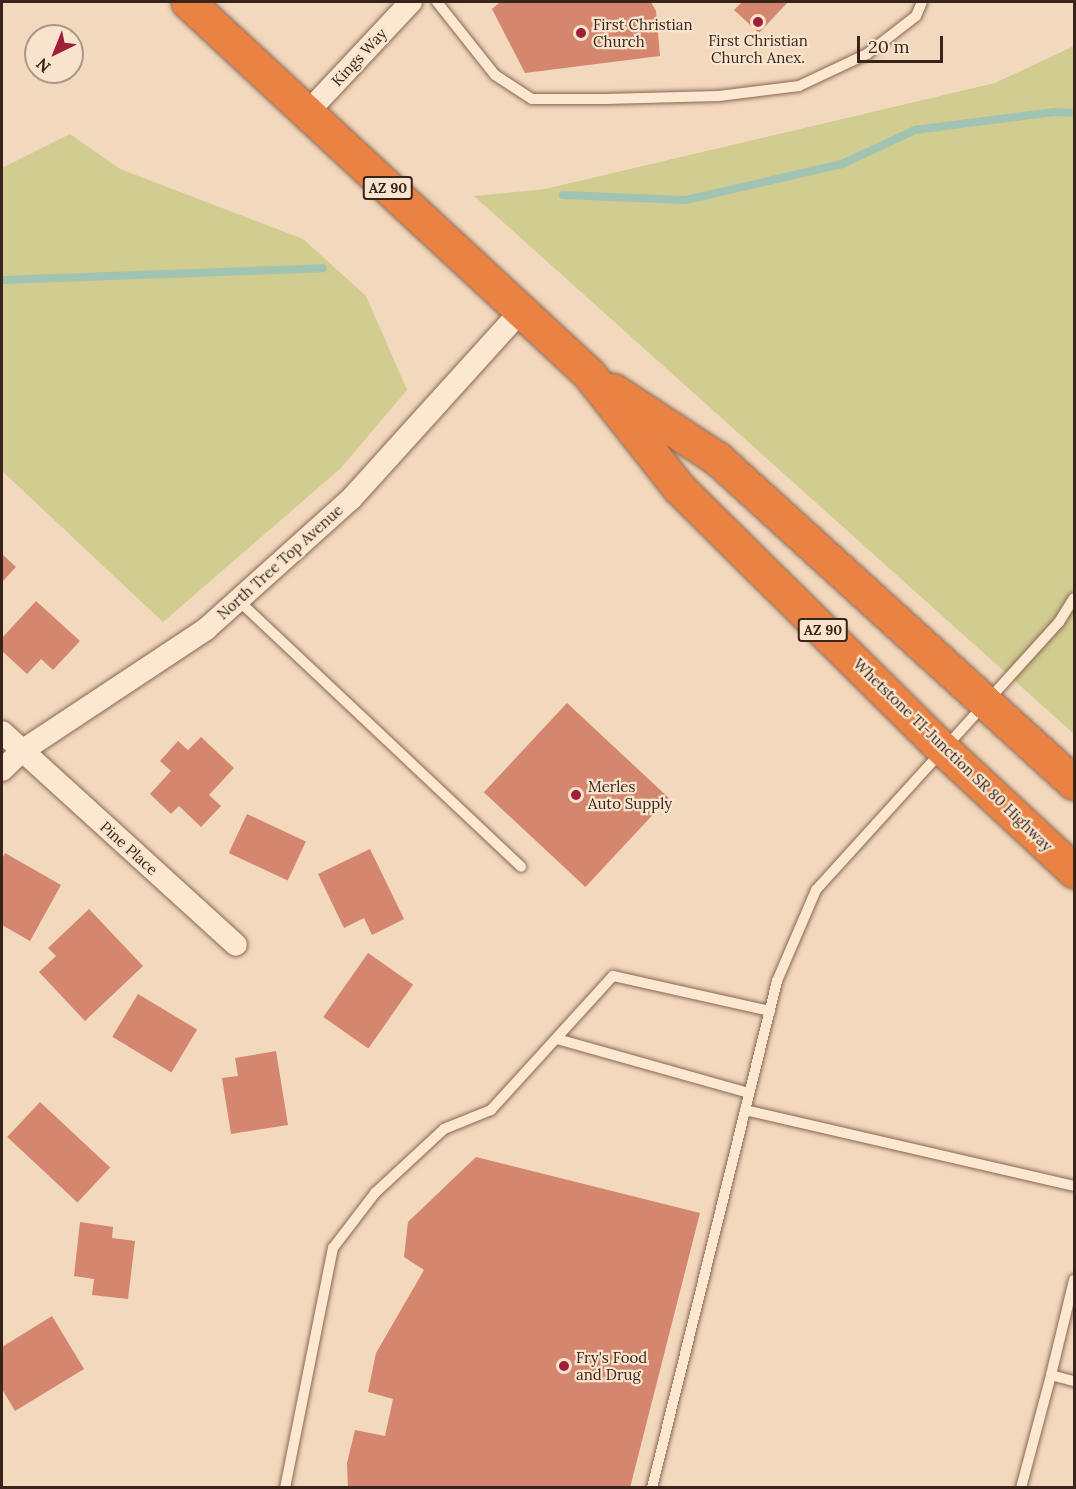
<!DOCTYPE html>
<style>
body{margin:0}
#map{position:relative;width:1076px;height:1489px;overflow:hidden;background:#f2d8bd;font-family:Lora,serif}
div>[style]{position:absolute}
.green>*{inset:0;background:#d1cc90}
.stream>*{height:8px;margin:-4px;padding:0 4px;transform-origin:4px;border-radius:4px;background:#a1c3b2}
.building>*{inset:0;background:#d4866f;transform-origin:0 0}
.roads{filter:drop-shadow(0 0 2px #8b6754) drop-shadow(0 0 2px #8b6754)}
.lane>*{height:10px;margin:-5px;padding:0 5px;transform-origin:5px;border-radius:5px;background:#fce7d1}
.street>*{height:22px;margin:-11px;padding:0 11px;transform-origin:11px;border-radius:11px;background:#fce7d1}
.highway>*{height:33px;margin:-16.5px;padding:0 16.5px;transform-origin:16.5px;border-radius:16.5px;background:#ea8244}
.dots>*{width:16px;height:16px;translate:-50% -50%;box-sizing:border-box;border:3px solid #f8e4cd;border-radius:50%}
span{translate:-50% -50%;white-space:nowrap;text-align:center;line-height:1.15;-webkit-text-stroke:4.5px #f8e4cd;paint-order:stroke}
.shield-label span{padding:2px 4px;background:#f8e4cd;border:2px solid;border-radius:4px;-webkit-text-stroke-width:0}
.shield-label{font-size:14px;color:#39241b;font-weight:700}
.poi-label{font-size:15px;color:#39241b}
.left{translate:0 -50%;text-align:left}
.street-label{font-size:15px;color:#39241b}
.frame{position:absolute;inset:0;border:3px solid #39241b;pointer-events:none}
.north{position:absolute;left:24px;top:24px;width:60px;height:60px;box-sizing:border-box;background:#f8e4cd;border:2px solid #ac9786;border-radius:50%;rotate:223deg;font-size:16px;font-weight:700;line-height:24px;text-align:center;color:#39241b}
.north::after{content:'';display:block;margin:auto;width:21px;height:27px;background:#a01f38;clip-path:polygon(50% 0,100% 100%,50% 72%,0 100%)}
.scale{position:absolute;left:857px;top:36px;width:86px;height:27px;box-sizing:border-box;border:3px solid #39241b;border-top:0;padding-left:8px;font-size:18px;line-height:21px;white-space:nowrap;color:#39241b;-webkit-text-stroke:4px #f8e4cd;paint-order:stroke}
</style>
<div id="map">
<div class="green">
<div style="clip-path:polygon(1074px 46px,1074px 734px,474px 196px,545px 189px,995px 83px)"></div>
<div style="clip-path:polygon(70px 134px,120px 169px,303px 239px,366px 296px,407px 390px,341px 468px,163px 622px,2px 471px,2px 168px)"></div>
</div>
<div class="stream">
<div style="left:563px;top:195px;width:123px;rotate:2.3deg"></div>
<div style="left:686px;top:200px;width:160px;rotate:-13deg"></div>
<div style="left:842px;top:164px;width:81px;rotate:-25deg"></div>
<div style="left:915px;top:130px;width:139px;rotate:-7.4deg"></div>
<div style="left:1053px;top:112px;width:21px;rotate:3deg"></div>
<div style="left:2px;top:280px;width:321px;rotate:-2.1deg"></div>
</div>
<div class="building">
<div style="clip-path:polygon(500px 2px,651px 2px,656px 11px,660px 56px,525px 73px,492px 9px)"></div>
<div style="clip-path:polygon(742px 2px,788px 2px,759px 33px,734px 10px)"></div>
<div style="clip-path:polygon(2px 554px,16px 567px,2px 582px)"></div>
<div style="clip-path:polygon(36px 601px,80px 641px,53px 670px,41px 659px,27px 674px,2px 651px,2px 638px)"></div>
<div style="left:567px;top:703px;width:139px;height:122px;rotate:43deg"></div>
<div style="clip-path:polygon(201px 737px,234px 768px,209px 795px,221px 806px,201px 827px,179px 806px,171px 814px,150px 794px,171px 771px,160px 761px,178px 741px,188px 750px)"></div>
<div style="left:247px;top:814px;width:65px;height:43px;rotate:25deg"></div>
<div style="clip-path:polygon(370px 849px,404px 919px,372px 935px,364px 918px,344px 928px,318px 874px)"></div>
<div style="clip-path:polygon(5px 853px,61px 885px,30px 941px,2px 925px,2px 859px)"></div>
<div style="clip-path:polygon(89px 909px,143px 966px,85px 1021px,39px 972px,56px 956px,48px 948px)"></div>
<div style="left:368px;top:953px;width:55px;height:78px;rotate:35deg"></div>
<div style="left:138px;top:994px;width:69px;height:50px;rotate:31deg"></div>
<div style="clip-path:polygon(276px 1051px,288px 1125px,231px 1134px,222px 1078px,238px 1076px,235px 1058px)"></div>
<div style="left:40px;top:1102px;width:96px;height:48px;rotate:43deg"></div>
<div style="clip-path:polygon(476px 1157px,700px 1213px,630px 1488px,348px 1488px,347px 1463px,355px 1430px,385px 1436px,393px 1399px,368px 1392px,376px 1353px,424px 1270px,404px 1257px,408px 1222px)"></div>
<div style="clip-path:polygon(80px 1222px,113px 1227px,112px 1238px,135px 1241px,128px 1299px,92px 1295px,94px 1279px,74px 1276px)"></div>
<div style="clip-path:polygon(52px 1316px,84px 1369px,15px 1411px,2px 1389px,2px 1347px)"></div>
</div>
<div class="roads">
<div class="lane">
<div style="left:437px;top:2px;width:93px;rotate:51.5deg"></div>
<div style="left:495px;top:75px;width:44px;rotate:33deg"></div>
<div style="left:532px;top:99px;width:73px"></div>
<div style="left:605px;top:99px;width:114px;rotate:-1.5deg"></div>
<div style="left:719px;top:96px;width:81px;rotate:-7.1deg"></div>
<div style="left:799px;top:86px;width:75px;rotate:-25.2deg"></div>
<div style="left:867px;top:54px;width:62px;rotate:-37.8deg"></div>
<div style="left:916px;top:16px;width:15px;rotate:-67deg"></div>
<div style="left:238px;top:600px;width:389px;rotate:43.3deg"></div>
<div style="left:557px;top:1039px;width:199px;rotate:15.7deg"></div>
<div style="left:745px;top:1110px;width:338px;rotate:13deg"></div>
<div style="left:1051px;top:1375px;width:98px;rotate:-76.4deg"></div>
<div style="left:285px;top:1488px;width:245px;rotate:-78.7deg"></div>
<div style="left:333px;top:1248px;width:69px;rotate:-52.6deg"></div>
<div style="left:375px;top:1193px;width:94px;rotate:-42.8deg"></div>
<div style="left:444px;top:1129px;width:51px;rotate:-22deg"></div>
<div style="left:491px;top:1110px;width:181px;rotate:-47.7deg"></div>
<div style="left:613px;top:976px;width:161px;rotate:12.6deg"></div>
<div style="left:652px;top:1488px;width:522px;rotate:-76.15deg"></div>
<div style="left:777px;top:981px;width:99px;rotate:-66.8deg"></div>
<div style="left:816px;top:890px;width:362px;rotate:-47.8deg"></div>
<div style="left:1059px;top:622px;width:28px;rotate:-58deg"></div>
<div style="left:1021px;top:1488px;width:117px;rotate:-75.1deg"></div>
<div style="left:1051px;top:1375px;width:24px;rotate:15deg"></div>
</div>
<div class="street">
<div style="left:307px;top:113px;width:152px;rotate:-46.9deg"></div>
<div style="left:2px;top:732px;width:316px;rotate:42.3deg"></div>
<div style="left:2px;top:770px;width:28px;rotate:-44deg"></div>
<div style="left:22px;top:751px;width:221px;rotate:-33.5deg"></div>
<div style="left:206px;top:629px;width:195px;rotate:-41.9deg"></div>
<div style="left:351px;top:499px;width:253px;rotate:-47.9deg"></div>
</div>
<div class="highway">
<div style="left:188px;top:2px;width:547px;rotate:42.85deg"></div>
<div style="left:589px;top:374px;width:145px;rotate:51.7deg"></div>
<div style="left:679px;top:488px;width:373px;rotate:44.7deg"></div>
<div style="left:944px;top:750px;width:178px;rotate:42.9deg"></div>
<div style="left:613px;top:390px;width:126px;rotate:33.3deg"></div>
<div style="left:718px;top:459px;width:481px;rotate:42.3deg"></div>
</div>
</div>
<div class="dots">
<div style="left:758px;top:22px;background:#a01f38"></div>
<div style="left:581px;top:33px;background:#a01f38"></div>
<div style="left:576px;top:795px;background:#a01f38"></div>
<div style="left:564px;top:1366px;background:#a01f38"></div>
</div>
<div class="shield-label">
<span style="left:388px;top:188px">AZ 90</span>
<span style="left:823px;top:630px">AZ 90</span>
</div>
<div class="poi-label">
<span class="left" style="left:593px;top:33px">First Christian<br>Church</span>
<span style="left:758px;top:49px">First Christian<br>Church Anex.</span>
<span class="left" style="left:588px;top:795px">Merles<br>Auto Supply</span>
<span class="left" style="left:576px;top:1366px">Fry's Food<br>and Drug</span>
</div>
<div class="street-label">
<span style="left:359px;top:57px;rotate:-47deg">Kings Way</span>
<span style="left:280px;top:562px;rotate:-42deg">North Tree Top Avenue</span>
<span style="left:953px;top:755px;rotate:44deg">Whetstone TI-Junction SR 80 Highway</span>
<span style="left:129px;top:848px;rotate:42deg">Pine Place</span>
</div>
<div class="frame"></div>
<div class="north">N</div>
<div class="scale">20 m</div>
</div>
